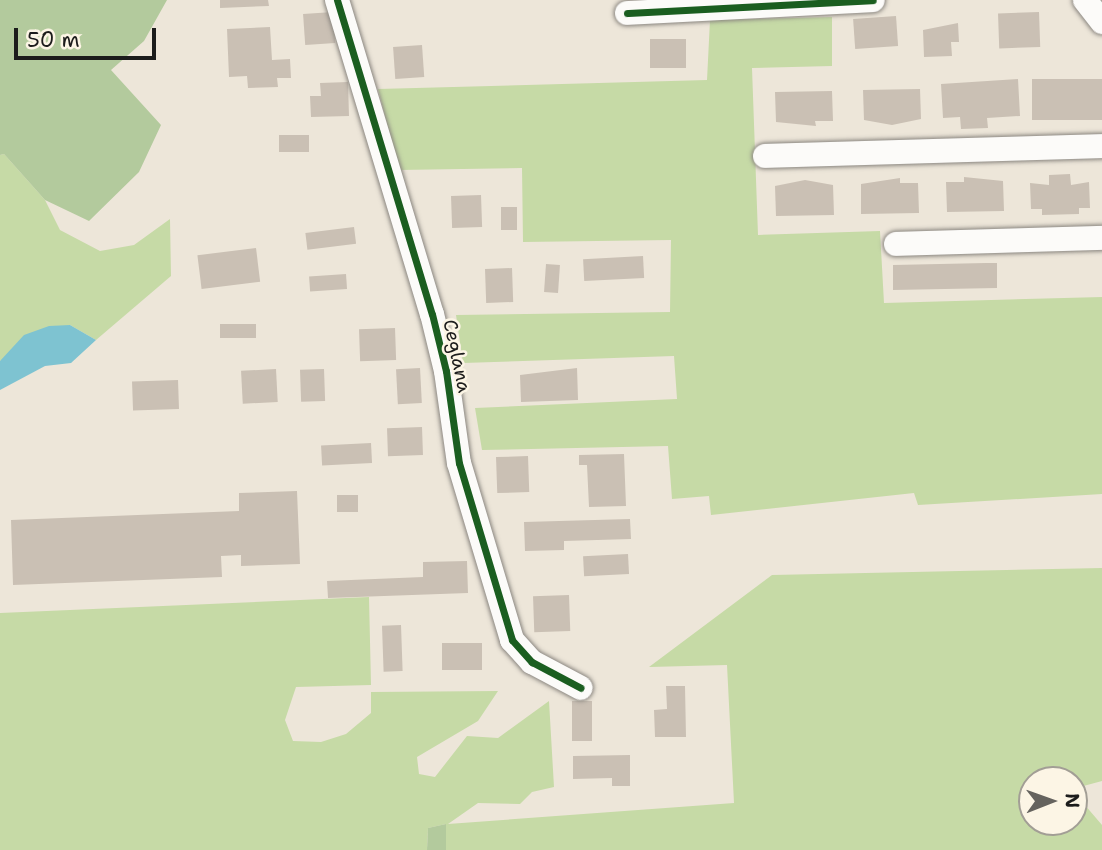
<!DOCTYPE html>
<style>
body{margin:0}
#map{position:relative;width:1102px;height:850px;overflow:hidden;background:#ede6d9;font-family:"Shantell Sans",sans-serif}
div>[style]{position:absolute}
.green>*{inset:0;background:#c6daa6}
.forest>*{inset:0;background:#b3ca9d}
.water>*{inset:0;background:#7ec3d1}
.building>*{inset:0;background:#cac0b4;transform-origin:0 0}
.roads{filter:drop-shadow(0 0 2px #8b8781) drop-shadow(0 0 2px #8b8781)}
.minor>*{height:24px;margin:-12px;padding:0 12px;transform-origin:12px;border-radius:12px;background:#fcfbf9}
.cycleway>*{height:7px;margin:-3.5px;padding:0 3.5px;transform-origin:3.5px;border-radius:3.5px;background:#1b5e20}
span{translate:-50% -50%;white-space:nowrap;text-align:center;line-height:1.15;-webkit-text-stroke:5px #fcf5e5;paint-order:stroke}
.street-label{font-size:19px;color:#1c1c1c}
.north{position:absolute;left:1018px;top:766px;width:70px;height:70px;box-sizing:border-box;background:#fcf5e5;border:2px solid #a29e95;border-radius:50%;rotate:89deg;font-size:19px;font-weight:700;line-height:28px;text-align:center;color:#1c1c1c}
.north::after{content:'';display:block;margin:auto;width:24px;height:32px;background:#65635e;clip-path:polygon(50% 0,100% 100%,50% 72%,0 100%)}
.scale{position:absolute;left:14px;top:28px;width:142px;height:32px;box-sizing:border-box;border:4px solid #1c1c1c;border-top:0;padding-left:9px;font-size:21px;line-height:24px;white-space:nowrap;color:#1c1c1c;-webkit-text-stroke:5px #fcf5e5;paint-order:stroke}
</style>
<div id="map">
<div class="green">
<div style="clip-path:polygon(832px 17px,832px 66px,752px 68px,758px 235px,880px 231px,884px 303px,1102px 297px,1102px 494px,918px 505px,914px 493px,711px 515px,709px 496px,672px 499px,668px 446px,482px 450px,475px 408px,677px 399px,674px 356px,463px 363px,456px 315px,670px 312px,671px 240px,523px 242px,522px 168px,399px 170px,378px 89px,707px 80px,710px 20px)"></div>
<div style="clip-path:polygon(4px 154px,45px 200px,60px 230px,100px 251px,134px 245px,170px 219px,171px 276px,96px 340px,70px 325px,0 361px,0 155px)"></div>
<div style="clip-path:polygon(evenodd,1102px 568px,1102px 781px,1076px 788px,1078px 797px,1102px 825px,1102px 850px,446px 850px,446px 824px,428px 828px,427px 850px,0 850px,0 613px,369px 597px,371px 685px,296px 687px,285px 720px,293px 741px,321px 742px,346px 734px,371px 713px,371px 692px,498px 691px,478px 721px,417px 757px,419px 774px,435px 777px,467px 736px,498px 738px,549px 701px,554px 787px,532px 792px,520px 804px,478px 803px,448px 824px,734px 803px,727px 665px,649px 667px,772px 575px,1102px 568px,1032px 780px,1074px 780px,1074px 822px,1032px 822px,1032px 780px)"></div>
</div>
<div class="forest">
<div style="clip-path:polygon(0 0,167px 0,144px 41px,111px 70px,161px 125px,139px 172px,89px 221px,45px 200px,4px 154px,0 155px)"></div>
<div style="clip-path:polygon(446px 824px,446px 850px,427px 850px,428px 828px)"></div>
</div>
<div class="water">
<div style="clip-path:polygon(70px 325px,96px 340px,71px 363px,45px 366px,0 390px,0 361px,24px 335px,49px 326px)"></div>
</div>
<div class="building">
<div style="clip-path:polygon(220px 0,268px 0,269px 6px,220px 8px)"></div>
<div style="left:333px;top:12px;width:31px;height:30px;rotate:86deg"></div>
<div style="left:1039px;top:12px;width:35px;height:41px;rotate:88deg"></div>
<div style="left:896px;top:16px;width:30px;height:43px;rotate:86deg"></div>
<div style="clip-path:polygon(958px 23px,959px 42px,951px 42px,952px 56px,924px 57px,923px 30px)"></div>
<div style="clip-path:polygon(270px 27px,272px 60px,290px 59px,291px 78px,277px 78px,278px 87px,248px 88px,247px 76px,229px 77px,227px 29px)"></div>
<div style="left:686px;top:39px;width:29px;height:36px;rotate:90deg"></div>
<div style="left:422px;top:45px;width:32px;height:29px;rotate:86deg"></div>
<div style="clip-path:polygon(1018px 79px,1020px 116px,987px 118px,988px 128px,961px 129px,960px 117px,943px 118px,941px 84px)"></div>
<div style="left:1102px;top:79px;width:41px;height:70px;rotate:90deg"></div>
<div style="clip-path:polygon(348px 82px,349px 116px,311px 117px,310px 96px,321px 96px,320px 83px)"></div>
<div style="clip-path:polygon(920px 89px,921px 119px,892px 125px,864px 120px,863px 90px)"></div>
<div style="clip-path:polygon(832px 91px,833px 121px,815px 121px,816px 126px,776px 122px,775px 92px)"></div>
<div style="left:309px;top:135px;width:17px;height:30px;rotate:90deg"></div>
<div style="clip-path:polygon(1070px 174px,1071px 185px,1089px 182px,1090px 208px,1079px 208px,1079px 214px,1042px 215px,1042px 209px,1031px 209px,1030px 183px,1049px 185px,1049px 175px)"></div>
<div style="clip-path:polygon(964px 177px,1003px 181px,1004px 211px,947px 212px,946px 182px,964px 182px)"></div>
<div style="clip-path:polygon(900px 178px,900px 183px,918px 183px,919px 213px,861px 214px,861px 184px)"></div>
<div style="clip-path:polygon(805px 180px,833px 185px,834px 215px,776px 216px,775px 186px)"></div>
<div style="left:481px;top:195px;width:32px;height:30px;rotate:88deg"></div>
<div style="left:501px;top:207px;width:16px;height:23px"></div>
<div style="left:354px;top:227px;width:17px;height:49px;rotate:83deg"></div>
<div style="left:256px;top:248px;width:34px;height:59px;rotate:83deg"></div>
<div style="left:643px;top:256px;width:22px;height:60px;rotate:87deg"></div>
<div style="clip-path:polygon(986px 263px,997px 263px,997px 288px,893px 290px,893px 265px)"></div>
<div style="left:546px;top:264px;width:14px;height:28px;rotate:4deg"></div>
<div style="left:512px;top:268px;width:34px;height:27px;rotate:88deg"></div>
<div style="left:346px;top:274px;width:15px;height:37px;rotate:86deg"></div>
<div style="left:220px;top:324px;width:36px;height:14px"></div>
<div style="left:395px;top:328px;width:32px;height:36px;rotate:88deg"></div>
<div style="left:420px;top:368px;width:35px;height:24px;rotate:87deg"></div>
<div style="clip-path:polygon(577px 368px,578px 400px,521px 402px,520px 375px)"></div>
<div style="left:276px;top:369px;width:33px;height:35px;rotate:87deg"></div>
<div style="left:324px;top:369px;width:32px;height:24px;rotate:88deg"></div>
<div style="left:178px;top:380px;width:29px;height:46px;rotate:88deg"></div>
<div style="left:422px;top:427px;width:28px;height:35px;rotate:88deg"></div>
<div style="left:371px;top:443px;width:20px;height:50px;rotate:87deg"></div>
<div style="clip-path:polygon(624px 454px,626px 506px,589px 507px,587px 465px,579px 465px,579px 455px)"></div>
<div style="left:528px;top:456px;width:36px;height:32px;rotate:88deg"></div>
<div style="clip-path:polygon(297px 491px,300px 564px,241px 566px,241px 555px,221px 556px,222px 577px,13px 585px,11px 520px,239px 511px,239px 493px)"></div>
<div style="left:337px;top:495px;width:21px;height:17px"></div>
<div style="clip-path:polygon(630px 519px,631px 539px,564px 541px,564px 550px,525px 551px,524px 522px)"></div>
<div style="left:628px;top:554px;width:20px;height:45px;rotate:87deg"></div>
<div style="clip-path:polygon(467px 561px,468px 593px,328px 598px,327px 581px,423px 577px,423px 562px)"></div>
<div style="left:569px;top:595px;width:36px;height:36px;rotate:88deg"></div>
<div style="left:401px;top:625px;width:46px;height:19px;rotate:88deg"></div>
<div style="left:482px;top:643px;width:27px;height:40px;rotate:90deg"></div>
<div style="clip-path:polygon(666px 686px,685px 686px,686px 737px,655px 737px,654px 710px,667px 709px)"></div>
<div style="left:572px;top:701px;width:20px;height:40px"></div>
<div style="clip-path:polygon(630px 755px,630px 786px,612px 786px,612px 778px,573px 779px,573px 756px)"></div>
</div>
<div class="roads">
<div class="minor">
<div style="left:337px;top:0;width:328px;rotate:73.2deg"></div>
<div style="left:432px;top:314px;width:59px;rotate:76.2deg"></div>
<div style="left:446px;top:371px;width:93px;rotate:82deg"></div>
<div style="left:459px;top:463px;width:185px;rotate:73.3deg"></div>
<div style="left:512px;top:640px;width:30px;rotate:48deg"></div>
<div style="left:532px;top:662px;width:55px;rotate:28deg"></div>
<div style="left:1085px;top:0;width:28px;rotate:52deg"></div>
<div style="left:627px;top:13px;width:246px;rotate:-3deg"></div>
<div style="left:765px;top:156px;width:337px;rotate:-1.7deg"></div>
<div style="left:896px;top:244px;width:206px;rotate:-1.7deg"></div>
</div>
</div>
<div class="cycleway">
<div style="left:337px;top:0;width:328px;rotate:73.2deg"></div>
<div style="left:432px;top:314px;width:59px;rotate:76.2deg"></div>
<div style="left:446px;top:371px;width:93px;rotate:82deg"></div>
<div style="left:459px;top:463px;width:185px;rotate:73.3deg"></div>
<div style="left:512px;top:640px;width:30px;rotate:48deg"></div>
<div style="left:532px;top:662px;width:55px;rotate:28deg"></div>
<div style="left:627px;top:13px;width:246px;rotate:-3deg"></div>
</div>
<div class="street-label">
<span style="left:457px;top:356px;rotate:78deg">Ceglana</span>
</div>
<div class="north">N</div>
<div class="scale">50 m</div>
</div>
